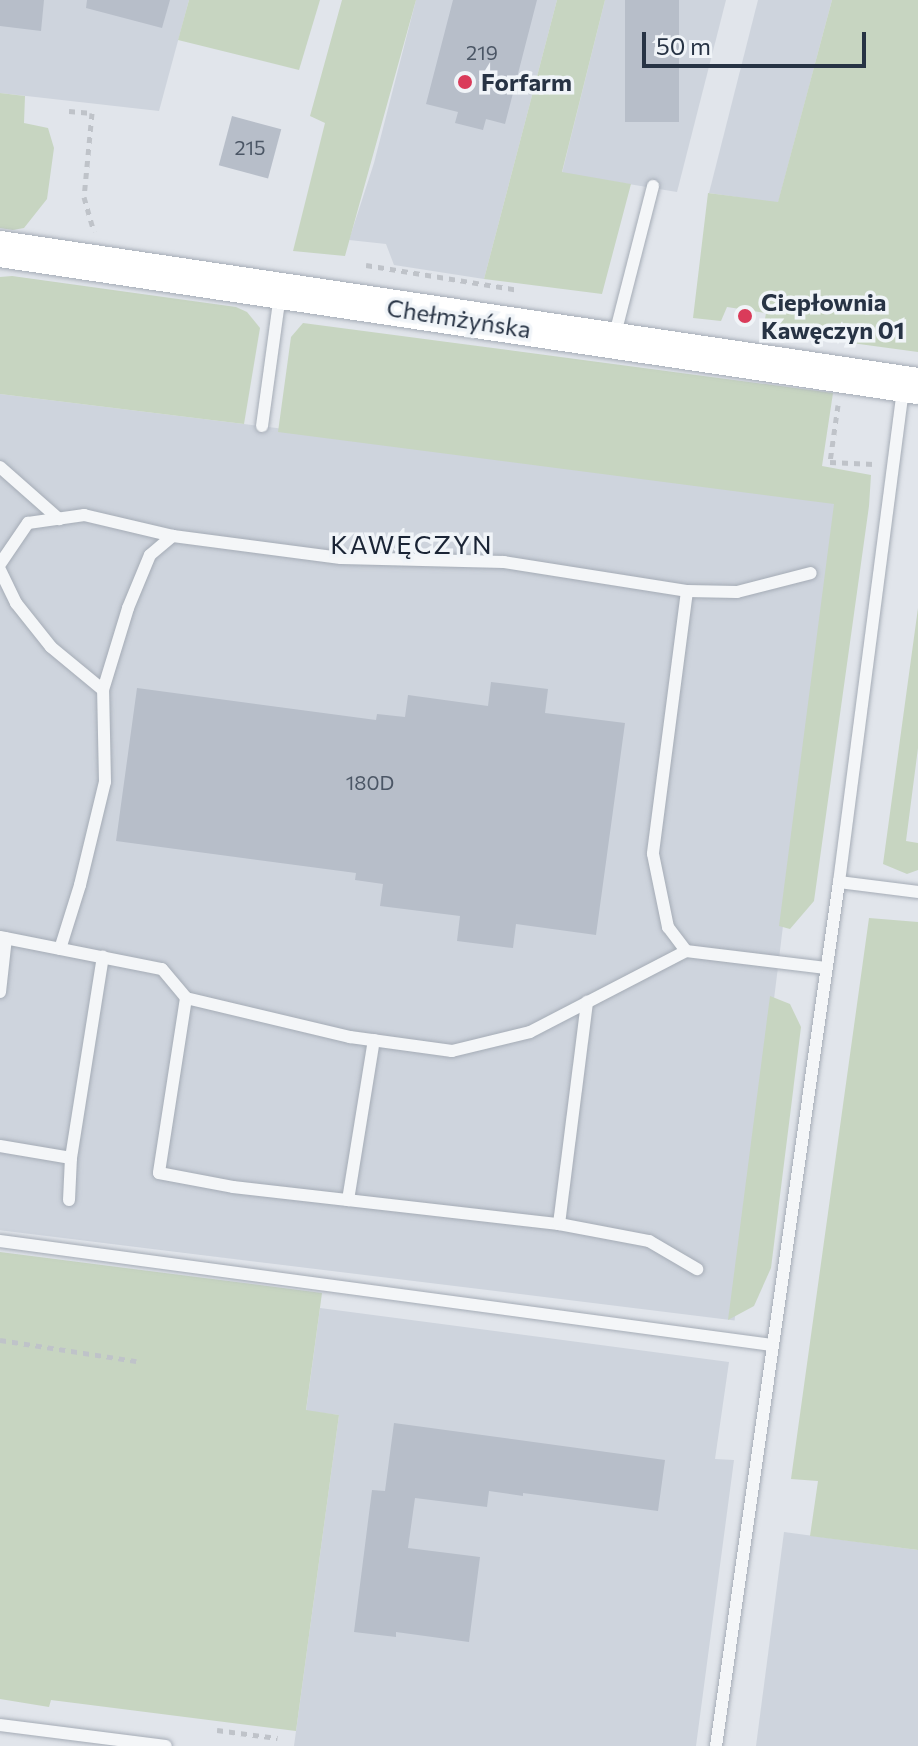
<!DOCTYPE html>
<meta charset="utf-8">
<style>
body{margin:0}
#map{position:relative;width:918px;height:1746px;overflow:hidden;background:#e1e5eb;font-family:Commissioner,sans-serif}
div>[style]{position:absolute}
.built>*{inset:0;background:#ced4dd;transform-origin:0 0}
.green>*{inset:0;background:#c7d5c1}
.building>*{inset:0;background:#b7bec9;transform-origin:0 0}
.path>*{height:5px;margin-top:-2.5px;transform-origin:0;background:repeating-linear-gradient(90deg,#bfc3c9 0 6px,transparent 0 12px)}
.roads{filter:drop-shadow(0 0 2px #a5acb6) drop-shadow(0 0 2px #a5acb6)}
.lane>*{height:12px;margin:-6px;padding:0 6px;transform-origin:6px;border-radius:6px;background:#f4f6f8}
.secondary>*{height:36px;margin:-18px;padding:0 18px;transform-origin:18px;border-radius:18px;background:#fff}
.dots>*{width:22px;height:22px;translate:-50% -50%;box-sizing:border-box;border:4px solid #f0f4f8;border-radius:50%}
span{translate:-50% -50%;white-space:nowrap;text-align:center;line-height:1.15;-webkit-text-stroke:7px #f0f4f8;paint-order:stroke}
.number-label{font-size:20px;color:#4b5665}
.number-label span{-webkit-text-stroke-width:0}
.poi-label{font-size:24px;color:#273344;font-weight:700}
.left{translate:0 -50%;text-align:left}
.street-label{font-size:24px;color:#273344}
.neighbourhood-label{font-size:26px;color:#1a2435;letter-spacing:2px}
.scale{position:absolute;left:642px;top:32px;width:224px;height:36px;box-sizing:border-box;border:4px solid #273344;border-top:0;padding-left:10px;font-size:24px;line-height:28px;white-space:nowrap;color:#273344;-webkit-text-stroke:6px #f0f4f8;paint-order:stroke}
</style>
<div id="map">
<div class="built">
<div style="clip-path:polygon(0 0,189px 0,159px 111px,0 93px)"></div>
<div style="clip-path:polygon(416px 0,557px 0,484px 279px,394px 265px,386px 244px,349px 240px,374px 163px)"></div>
<div style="clip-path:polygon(605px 0,726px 0,677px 192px,562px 173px)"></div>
<div style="clip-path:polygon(758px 0,832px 0,778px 203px,709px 193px)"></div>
<div style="left:0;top:394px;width:842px;height:830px;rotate:7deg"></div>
<div style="clip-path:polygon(320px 1308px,729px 1362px,715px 1459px,734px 1460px,696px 1746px,294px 1746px,339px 1415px,306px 1411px)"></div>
<div style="clip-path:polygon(784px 1532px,918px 1550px,918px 1746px,756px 1746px)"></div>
</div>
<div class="green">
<div style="clip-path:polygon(189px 0,320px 0,299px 70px,178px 40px)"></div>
<div style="clip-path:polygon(342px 0,416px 0,345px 256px,293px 251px,325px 123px,310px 116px)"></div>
<div style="clip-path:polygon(557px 0,605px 0,562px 172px,631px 184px,602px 294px,484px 279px)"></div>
<div style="clip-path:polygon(832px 0,918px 0,918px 352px,763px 331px,766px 313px,727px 307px,721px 321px,693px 318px,708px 193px,778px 202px)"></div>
<div style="clip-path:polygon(0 93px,25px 96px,24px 123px,48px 128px,54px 148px,47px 199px,24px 228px,13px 230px,0 228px)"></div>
<div style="clip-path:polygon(12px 276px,236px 307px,247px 312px,260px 328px,244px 424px,0 394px,0 277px)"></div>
<div style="clip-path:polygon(303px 323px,833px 393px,822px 466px,871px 475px,869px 506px,814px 901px,790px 929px,779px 926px,834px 504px,278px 432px,291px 337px)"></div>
<div style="clip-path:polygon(918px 608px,918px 748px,906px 841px,918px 843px,918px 870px,907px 874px,883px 864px)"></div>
<div style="clip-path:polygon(869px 918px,918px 922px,918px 1550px,810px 1536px,818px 1481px,791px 1479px)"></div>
<div style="clip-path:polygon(770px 996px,790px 1004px,801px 1027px,771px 1268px,754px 1306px,728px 1320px)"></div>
<div style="clip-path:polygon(0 1252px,322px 1293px,306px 1410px,339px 1415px,296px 1731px,51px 1700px,49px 1707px,0 1699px)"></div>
</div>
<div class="building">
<div style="clip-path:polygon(0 0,44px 0,41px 31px,0 26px)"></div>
<div style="clip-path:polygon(87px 0,170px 0,162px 28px,86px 8px)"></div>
<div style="clip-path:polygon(453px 0,537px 0,505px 124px,486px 119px,483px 130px,455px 123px,458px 112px,426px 104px)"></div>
<div style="left:625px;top:0;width:54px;height:122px"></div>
<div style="left:232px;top:116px;width:51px;height:51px;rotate:15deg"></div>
<div style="clip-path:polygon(491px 682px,548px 689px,545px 713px,625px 723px,596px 935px,516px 924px,513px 948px,457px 941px,460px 916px,380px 906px,383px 884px,355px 880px,356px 873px,116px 841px,137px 688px,376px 720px,377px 714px,405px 717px,408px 695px,488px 706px)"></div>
<div style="clip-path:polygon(394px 1423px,665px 1460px,658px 1511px,523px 1493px,523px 1496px,489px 1491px,487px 1507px,415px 1498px,408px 1548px,480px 1557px,469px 1642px,396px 1632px,396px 1637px,354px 1632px,372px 1490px,385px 1491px)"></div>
</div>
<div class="path">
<div style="left:69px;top:111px;width:23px;rotate:5deg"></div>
<div style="left:92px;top:113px;width:84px;rotate:95.4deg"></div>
<div style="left:84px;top:197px;width:36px;rotate:74deg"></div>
<div style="left:366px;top:265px;width:155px;rotate:9.3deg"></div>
<div style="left:838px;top:405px;width:58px;rotate:98deg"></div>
<div style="left:830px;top:462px;width:44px;rotate:2.6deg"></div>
<div style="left:0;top:1340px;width:138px;rotate:8.8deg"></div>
<div style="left:217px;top:1730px;width:61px;rotate:7.6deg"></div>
</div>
<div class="roads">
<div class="lane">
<div style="left:614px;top:338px;width:157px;rotate:-75.6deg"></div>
<div style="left:262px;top:426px;width:133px;rotate:-82.2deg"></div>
<div style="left:0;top:467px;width:79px;rotate:41.4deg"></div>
<div style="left:0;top:564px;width:50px;rotate:-55.7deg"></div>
<div style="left:28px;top:523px;width:57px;rotate:-8.1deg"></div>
<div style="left:84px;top:515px;width:91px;rotate:13.3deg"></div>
<div style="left:173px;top:536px;width:169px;rotate:7.5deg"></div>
<div style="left:341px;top:558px;width:163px;rotate:1.4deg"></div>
<div style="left:504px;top:562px;width:185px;rotate:9deg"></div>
<div style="left:687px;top:591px;width:265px;rotate:97.4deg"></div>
<div style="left:653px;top:854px;width:75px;rotate:78.4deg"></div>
<div style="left:668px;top:927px;width:30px;rotate:53deg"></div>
<div style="left:0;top:570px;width:37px;rotate:64deg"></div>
<div style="left:16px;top:603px;width:56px;rotate:51.5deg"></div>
<div style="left:51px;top:647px;width:67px;rotate:39.6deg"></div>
<div style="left:687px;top:591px;width:50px;rotate:1.1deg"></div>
<div style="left:737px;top:592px;width:76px;rotate:-14.4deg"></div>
<div style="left:839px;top:882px;width:80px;rotate:7.2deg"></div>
<div style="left:0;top:937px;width:165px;rotate:11.2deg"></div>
<div style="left:162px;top:969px;width:38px;rotate:50deg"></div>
<div style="left:186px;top:998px;width:169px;rotate:13.4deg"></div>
<div style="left:350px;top:1037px;width:103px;rotate:7.8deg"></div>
<div style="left:452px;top:1051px;width:80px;rotate:-13.7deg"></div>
<div style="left:530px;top:1032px;width:176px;rotate:-27.4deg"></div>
<div style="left:686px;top:951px;width:141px;rotate:6.9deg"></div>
<div style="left:60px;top:949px;width:67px;rotate:-72.6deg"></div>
<div style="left:80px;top:885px;width:106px;rotate:-76.4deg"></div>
<div style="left:105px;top:782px;width:92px;rotate:-91.2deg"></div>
<div style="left:103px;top:690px;width:86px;rotate:-73deg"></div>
<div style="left:128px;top:608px;width:57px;rotate:-67.5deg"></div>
<div style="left:150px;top:555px;width:30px;rotate:-40deg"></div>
<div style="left:0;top:992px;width:54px;rotate:-83.7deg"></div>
<div style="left:186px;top:998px;width:177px;rotate:98.8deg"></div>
<div style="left:159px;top:1173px;width:75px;rotate:10.7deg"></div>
<div style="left:233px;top:1187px;width:328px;rotate:6.5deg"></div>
<div style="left:559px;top:1224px;width:92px;rotate:10.7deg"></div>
<div style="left:649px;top:1241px;width:56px;rotate:30.3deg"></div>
<div style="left:0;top:1146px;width:72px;rotate:9.6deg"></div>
<div style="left:69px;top:1200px;width:42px;rotate:-87.3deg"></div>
<div style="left:71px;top:1158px;width:204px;rotate:-81deg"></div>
<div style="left:348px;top:1200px;width:162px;rotate:-80.8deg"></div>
<div style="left:559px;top:1224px;width:224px;rotate:-82.8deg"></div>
<div style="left:0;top:1241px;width:779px;rotate:7.67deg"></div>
<div style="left:0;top:1725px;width:167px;rotate:7.2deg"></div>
<div style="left:716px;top:1746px;width:873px;rotate:-81.9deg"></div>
<div style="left:839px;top:882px;width:499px;rotate:-82.6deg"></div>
</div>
<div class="secondary">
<div style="left:0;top:249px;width:928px;rotate:8.49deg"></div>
</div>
</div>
<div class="dots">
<div style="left:465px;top:82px;background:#da3b5a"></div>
<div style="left:745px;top:316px;background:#da3b5a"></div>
</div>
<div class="number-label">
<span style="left:482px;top:52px">219</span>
<span style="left:250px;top:147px">215</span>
<span style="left:370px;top:782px">180D</span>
</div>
<div class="poi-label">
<span class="left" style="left:481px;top:82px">Forfarm</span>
<span class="left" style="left:761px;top:316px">Ciepłownia<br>Kawęczyn 01</span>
</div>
<div class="street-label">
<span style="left:459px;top:318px;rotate:9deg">Chełmżyńska</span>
</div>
<div class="neighbourhood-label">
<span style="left:412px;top:544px">KAWĘCZYN</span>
</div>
<div class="scale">50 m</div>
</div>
